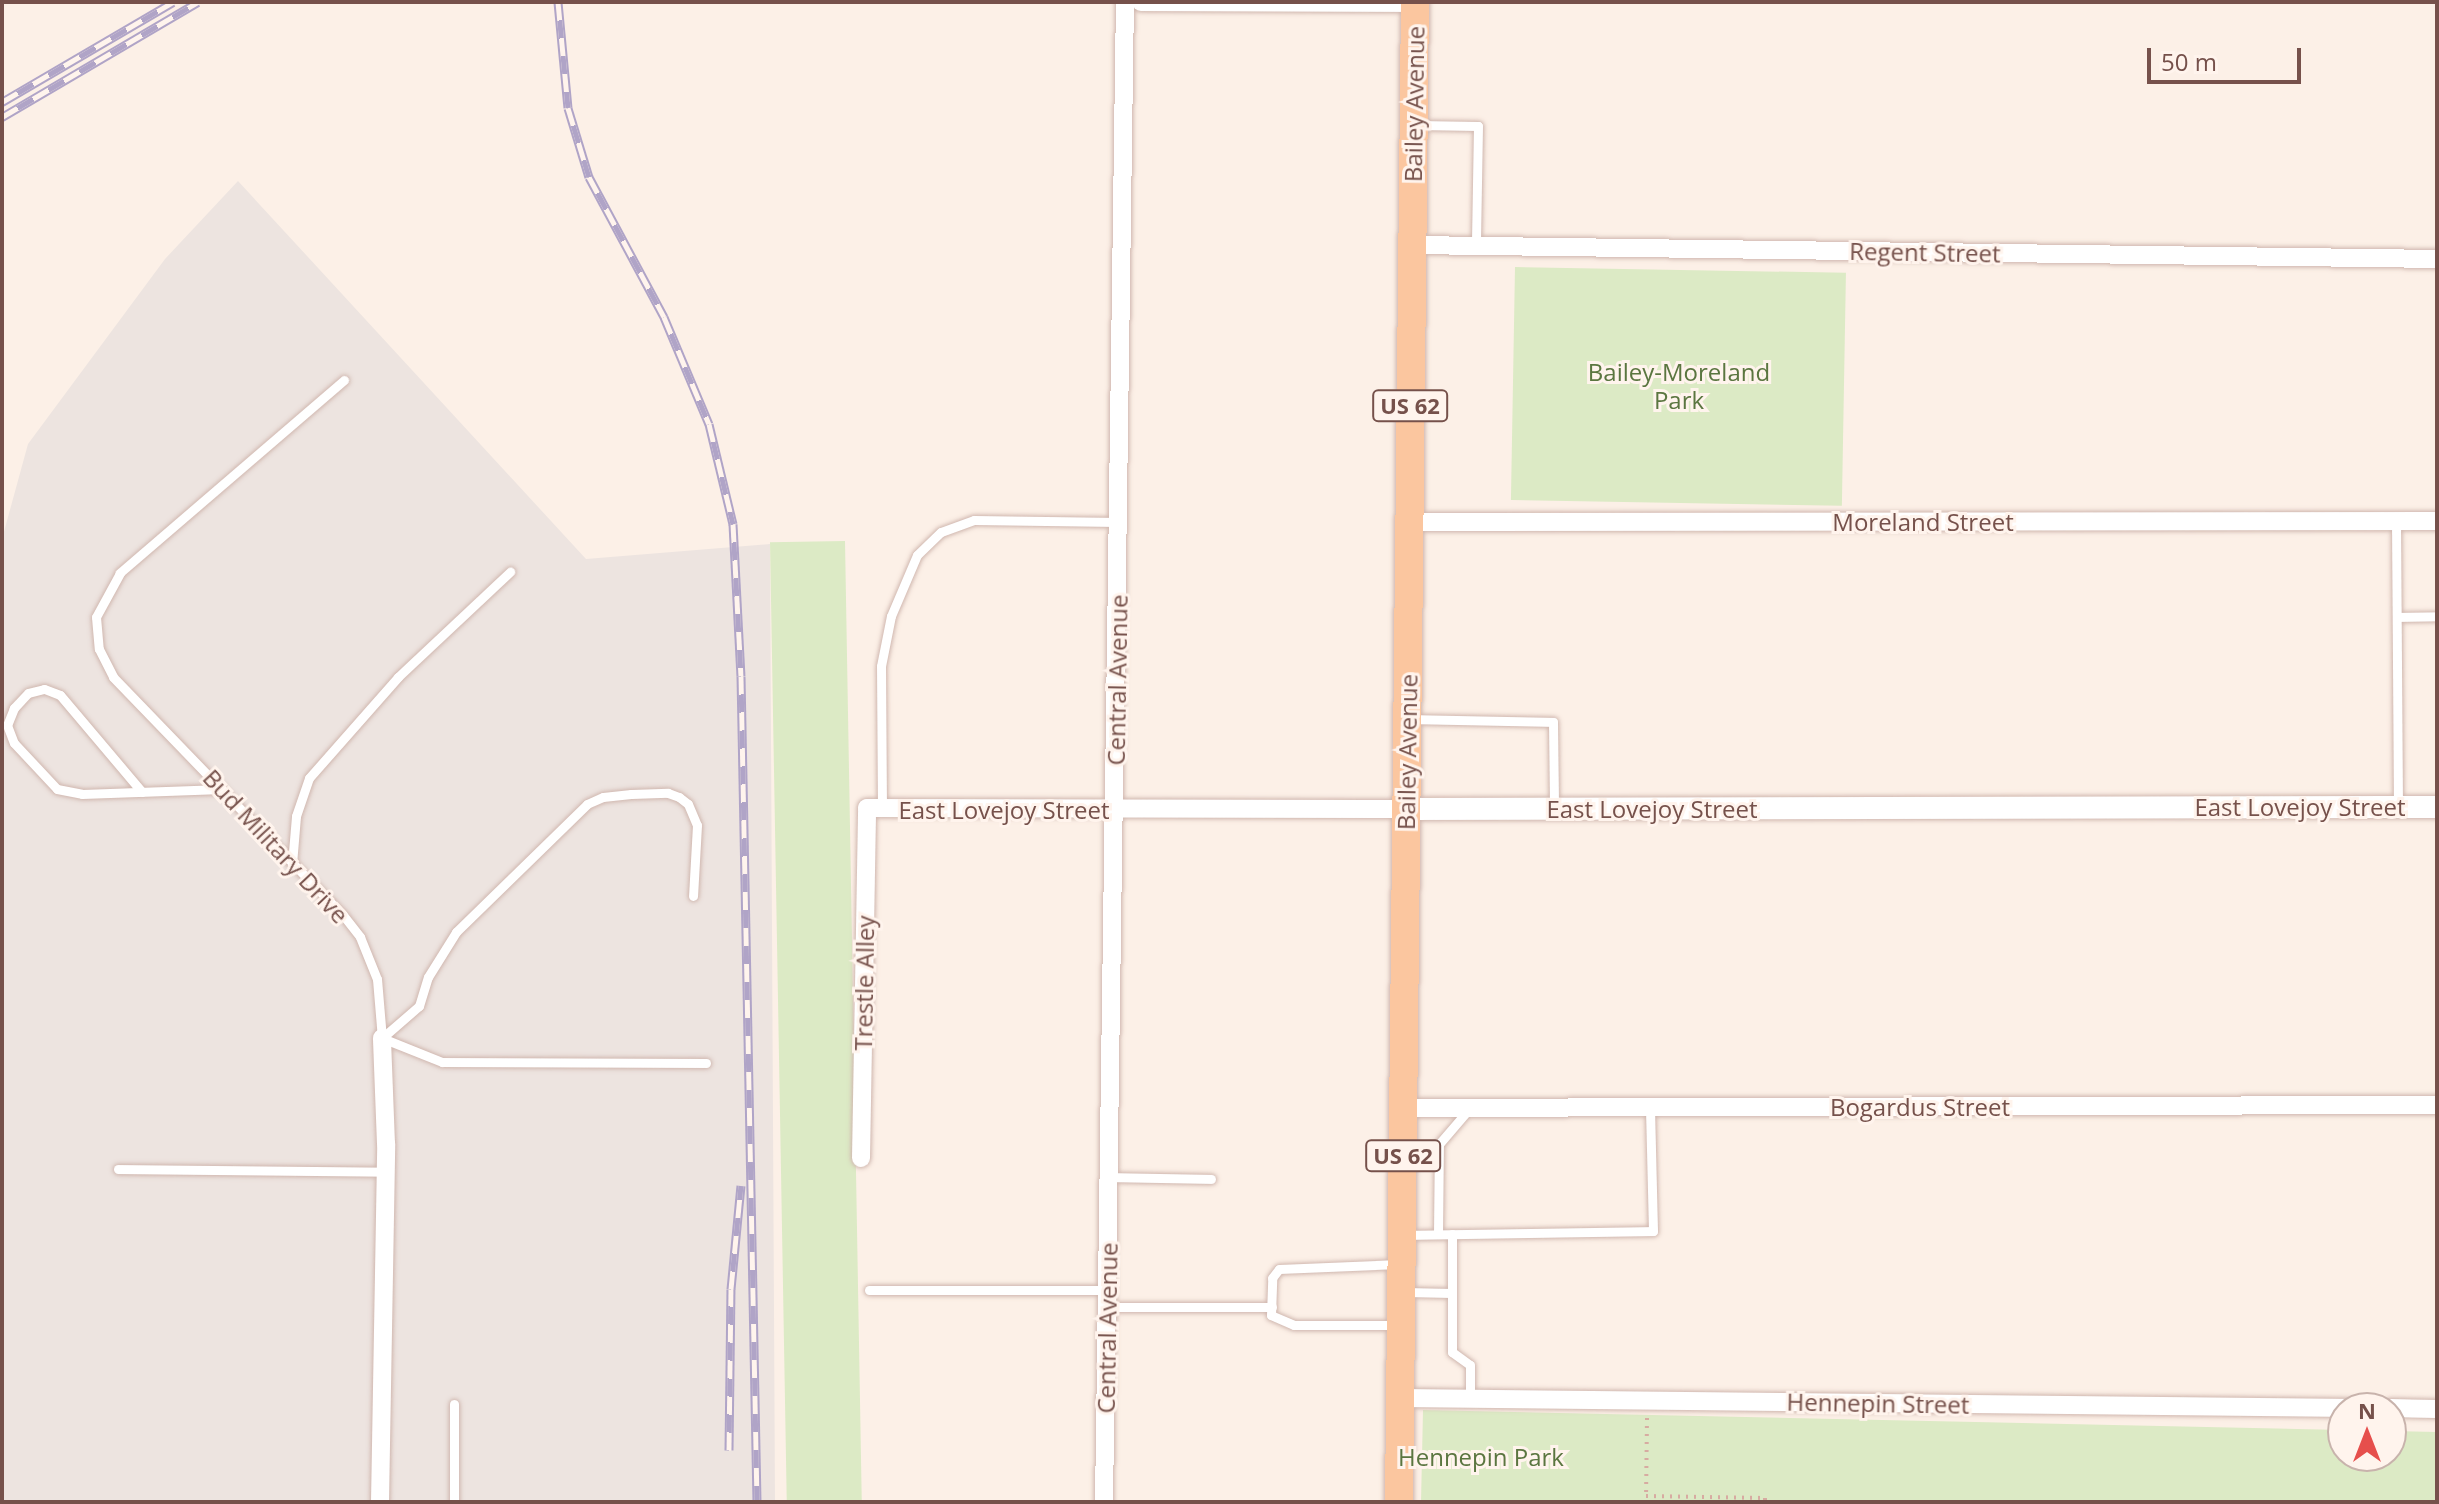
<!DOCTYPE html>
<style>
body{margin:0}
#map{position:relative;width:2439px;height:1504px;overflow:hidden;background:#fcf0e7;font-family:"Open Sans",sans-serif}
div>[style]{position:absolute}
.industrial>*{inset:0;background:#ede4e0}
.green>*{inset:0;background:#dceac5;transform-origin:0 0}
.path>*{height:4px;margin-top:-2px;transform-origin:0;background:repeating-linear-gradient(90deg,#d7aba1 0 2px,transparent 0 8px)}
.roads{filter:drop-shadow(0 0 2px #d0b7af) drop-shadow(0 0 2px #d0b7af)}
.service>*{height:9px;margin:-4.5px;padding:0 4.5px;transform-origin:4.5px;border-radius:4.5px;background:#fff}
.minor>*{height:18px;margin:-9px;padding:0 9px;transform-origin:9px;border-radius:9px;background:#fff}
.tertiary>*{height:22px;margin:-11px;padding:0 11px;transform-origin:11px;border-radius:11px;background:#fff}
.primary>*{height:28px;margin:-14px;padding:0 14px;transform-origin:14px;border-radius:14px;background:#fbc69f}
.rail>*{height:9px;margin-top:-4.5px;transform-origin:0;background:repeating-linear-gradient(90deg,#fff4ed 0 18px,#b0a4c7 0 36px);box-sizing:border-box;border-block:2px solid #b0a4c7}
span{translate:-50% -50%;white-space:nowrap;text-align:center;line-height:1.15;-webkit-text-stroke:6px #fff4ed;paint-order:stroke}
.shield-label span{padding:2px 6px;background:#fff4ed;border:2px solid;border-radius:6px;-webkit-text-stroke-width:0}
.shield-label{font-size:22px;color:#76514b;font-weight:700}
.street-label{font-size:24px;color:#76514b}
.park-label{font-size:24px;color:#5b7640}
.frame{position:absolute;inset:0;border:4px solid #76514b;pointer-events:none}
.north{position:absolute;left:2327px;top:1392px;width:80px;height:80px;box-sizing:border-box;background:#fff4ed;border:2px solid #c8b3ac;border-radius:50%;rotate:0deg;font-size:22px;font-weight:700;line-height:32px;text-align:center;color:#76514b}
.north::after{content:'';display:block;margin:auto;width:28px;height:36px;background:#e64f4c;clip-path:polygon(50% 0,100% 100%,50% 72%,0 100%)}
.scale{position:absolute;left:2147px;top:48px;width:154px;height:36px;box-sizing:border-box;border:4px solid #76514b;border-top:0;padding-left:10px;font-size:24px;line-height:28px;white-space:nowrap;color:#76514b;-webkit-text-stroke:6px #fff4ed;paint-order:stroke}
</style>
<div id="map">
<div class="industrial">
<div style="clip-path:polygon(238px 181px,586px 559px,770px 544px,775px 1502px,2px 1502px,2px 539px,28px 444px,165px 259px)"></div>
</div>
<div class="green">
<div style="left:1515px;top:267px;width:331px;height:233px;rotate:1deg"></div>
<div style="left:845px;top:541px;width:961px;height:75px;rotate:89deg"></div>
<div style="clip-path:polygon(1423px 1410px,2343px 1430px,2343px 1456px,2391px 1456px,2391px 1431px,2437px 1432px,2437px 1502px,1421px 1502px)"></div>
</div>
<div class="path">
<div style="left:1647px;top:1418px;width:78px;rotate:90.7deg"></div>
<div style="left:1646px;top:1496px;width:119px;rotate:1deg"></div>
<div style="left:1765px;top:1498px;width:4px;rotate:90deg"></div>
</div>
<div class="roads">
<div class="service">
<div style="left:1417px;top:125px;width:61px;rotate:0.9deg"></div>
<div style="left:1478px;top:126px;width:120px;rotate:91deg"></div>
<div style="left:344px;top:380px;width:296px;rotate:139.3deg"></div>
<div style="left:120px;top:573px;width:50px;rotate:118.6deg"></div>
<div style="left:96px;top:617px;width:32px;rotate:85deg"></div>
<div style="left:99px;top:649px;width:31px;rotate:63deg"></div>
<div style="left:113px;top:677px;width:331px;rotate:46deg"></div>
<div style="left:343px;top:915px;width:28px;rotate:52deg"></div>
<div style="left:360px;top:937px;width:45px;rotate:68deg"></div>
<div style="left:377px;top:979px;width:59px;rotate:85.2deg"></div>
<div style="left:2396px;top:521px;width:285px;rotate:89.6deg"></div>
<div style="left:2398px;top:617px;width:39px;rotate:-1deg"></div>
<div style="left:1411px;top:719px;width:142px;rotate:1.2deg"></div>
<div style="left:1553px;top:722px;width:87px;rotate:89.3deg"></div>
<div style="left:142px;top:792px;width:127px;rotate:-130.2deg"></div>
<div style="left:60px;top:695px;width:17px;rotate:-159deg"></div>
<div style="left:44px;top:689px;width:16px;rotate:166deg"></div>
<div style="left:28px;top:693px;width:21px;rotate:133deg"></div>
<div style="left:14px;top:708px;width:18px;rotate:112deg"></div>
<div style="left:7px;top:725px;width:19px;rotate:69deg"></div>
<div style="left:14px;top:743px;width:63px;rotate:46.9deg"></div>
<div style="left:57px;top:789px;width:25px;rotate:11deg"></div>
<div style="left:82px;top:794px;width:140px;rotate:-2deg"></div>
<div style="left:882px;top:809px;width:143px;rotate:-90.4deg"></div>
<div style="left:881px;top:666px;width:51px;rotate:-78.7deg"></div>
<div style="left:891px;top:616px;width:66px;rotate:-66.9deg"></div>
<div style="left:917px;top:555px;width:33px;rotate:-44deg"></div>
<div style="left:941px;top:532px;width:35px;rotate:-20deg"></div>
<div style="left:974px;top:520px;width:144px;rotate:0.8deg"></div>
<div style="left:292px;top:864px;width:48px;rotate:-85.2deg"></div>
<div style="left:296px;top:816px;width:40px;rotate:-71.1deg"></div>
<div style="left:309px;top:778px;width:135px;rotate:-48.6deg"></div>
<div style="left:398px;top:677px;width:154px;rotate:-43.2deg"></div>
<div style="left:382px;top:1038px;width:49px;rotate:-40.9deg"></div>
<div style="left:419px;top:1006px;width:30px;rotate:-73deg"></div>
<div style="left:428px;top:977px;width:53px;rotate:-58.1deg"></div>
<div style="left:456px;top:932px;width:183px;rotate:-44.3deg"></div>
<div style="left:587px;top:804px;width:17px;rotate:-24deg"></div>
<div style="left:603px;top:797px;width:28px;rotate:-6deg"></div>
<div style="left:631px;top:794px;width:37px;rotate:-2deg"></div>
<div style="left:668px;top:793px;width:12px;rotate:20deg"></div>
<div style="left:679px;top:797px;width:11px;rotate:38deg"></div>
<div style="left:688px;top:804px;width:23px;rotate:67deg"></div>
<div style="left:697px;top:825px;width:71px;rotate:93.2deg"></div>
<div style="left:382px;top:1038px;width:65px;rotate:21.8deg"></div>
<div style="left:442px;top:1062px;width:264px;rotate:0.2deg"></div>
<div style="left:118px;top:1169px;width:267px;rotate:0.6deg"></div>
<div style="left:1109px;top:1177px;width:102px;rotate:1.1deg"></div>
<div style="left:1438px;top:1234px;width:90px;rotate:-89.4deg"></div>
<div style="left:1439px;top:1144px;width:46px;rotate:-49.4deg"></div>
<div style="left:1406px;top:1235px;width:247px;rotate:-0.9deg"></div>
<div style="left:1653px;top:1231px;width:123px;rotate:-91.4deg"></div>
<div style="left:869px;top:1290px;width:238px"></div>
<div style="left:1405px;top:1292px;width:47px;rotate:1.2deg"></div>
<div style="left:1452px;top:1293px;width:59px;rotate:90deg"></div>
<div style="left:1452px;top:1352px;width:22px;rotate:36deg"></div>
<div style="left:1470px;top:1365px;width:34px;rotate:90deg"></div>
<div style="left:1452px;top:1293px;width:59px;rotate:-90deg"></div>
<div style="left:1107px;top:1307px;width:165px"></div>
<div style="left:1398px;top:1325px;width:104px;rotate:180deg"></div>
<div style="left:1294px;top:1325px;width:25px;rotate:-157deg"></div>
<div style="left:1271px;top:1315px;width:37px;rotate:-88deg"></div>
<div style="left:1272px;top:1278px;width:11px;rotate:-52deg"></div>
<div style="left:1279px;top:1269px;width:120px;rotate:-2.4deg"></div>
<div style="left:454px;top:1502px;width:98px;rotate:-90deg"></div>
</div>
<div class="minor">
<div style="left:1141px;top:2px;width:274px;rotate:0.2deg"></div>
<div style="left:1412px;top:245px;width:1025px;rotate:0.78deg"></div>
<div style="left:1409px;top:522px;width:1028px;rotate:-0.06deg"></div>
<div style="left:1403px;top:1108px;width:1034px;rotate:-0.17deg"></div>
<div style="left:861px;top:1158px;width:350px;rotate:-89deg"></div>
<div style="left:867px;top:808px;width:540px;rotate:0.11deg"></div>
<div style="left:1400px;top:1398px;width:955px;rotate:0.6deg"></div>
<div style="left:2391px;top:1408px;width:46px;rotate:1.2deg"></div>
<div style="left:380px;top:1502px;width:358px;rotate:-89deg"></div>
<div style="left:386px;top:1144px;width:106px;rotate:-92.2deg"></div>
<div style="left:1104px;top:1502px;width:1500px;rotate:-89.2deg"></div>
</div>
<div class="tertiary">
<div style="left:1407px;top:809px;width:1030px;rotate:-0.11deg"></div>
</div>
<div class="primary">
<div style="left:1399px;top:1502px;width:1500px;rotate:-89.39deg"></div>
</div>
</div>
<div class="rail">
<div style="left:558px;top:2px;width:106px;rotate:84.6deg"></div>
<div style="left:568px;top:108px;width:72px;rotate:73.1deg"></div>
<div style="left:589px;top:177px;width:159px;rotate:61.8deg"></div>
<div style="left:664px;top:317px;width:116px;rotate:67.2deg"></div>
<div style="left:709px;top:424px;width:103px;rotate:76.5deg"></div>
<div style="left:733px;top:524px;width:152px;rotate:87deg"></div>
<div style="left:741px;top:676px;width:826px;rotate:88.89deg"></div>
<div style="left:2px;top:102px;width:198px;rotate:-30.3deg"></div>
<div style="left:2px;top:117px;width:227px;rotate:-30.4deg"></div>
<div style="left:729px;top:1450px;width:161px;rotate:-89.3deg"></div>
<div style="left:731px;top:1289px;width:104px;rotate:-84.5deg"></div>
</div>
<div class="shield-label">
<span style="left:1410px;top:406px">US 62</span>
<span style="left:1403px;top:1156px">US 62</span>
</div>
<div class="street-label">
<span style="left:1414px;top:104px;rotate:-89deg">Bailey Avenue</span>
<span style="left:1925px;top:252px;rotate:1deg">Regent Street</span>
<span style="left:1923px;top:522px">Moreland Street</span>
<span style="left:1117px;top:680px;rotate:-89deg">Central Avenue</span>
<span style="left:1407px;top:752px;rotate:-89deg">Bailey Avenue</span>
<span style="left:2300px;top:807px">East Lovejoy Street</span>
<span style="left:1652px;top:809px">East Lovejoy Street</span>
<span style="left:1004px;top:810px">East Lovejoy Street</span>
<span style="left:276px;top:846px;rotate:47deg">Bud Military Drive</span>
<span style="left:864px;top:983px;rotate:-89deg">Trestle Alley</span>
<span style="left:1920px;top:1107px">Bogardus Street</span>
<span style="left:1107px;top:1328px;rotate:-89deg">Central Avenue</span>
<span style="left:1878px;top:1403px;rotate:1deg">Hennepin Street</span>
</div>
<div class="park-label">
<span style="left:1679px;top:386px">Bailey-Moreland<br>Park</span>
<span style="left:1481px;top:1457px">Hennepin Park</span>
</div>
<div class="frame"></div>
<div class="north">N</div>
<div class="scale">50 m</div>
</div>
